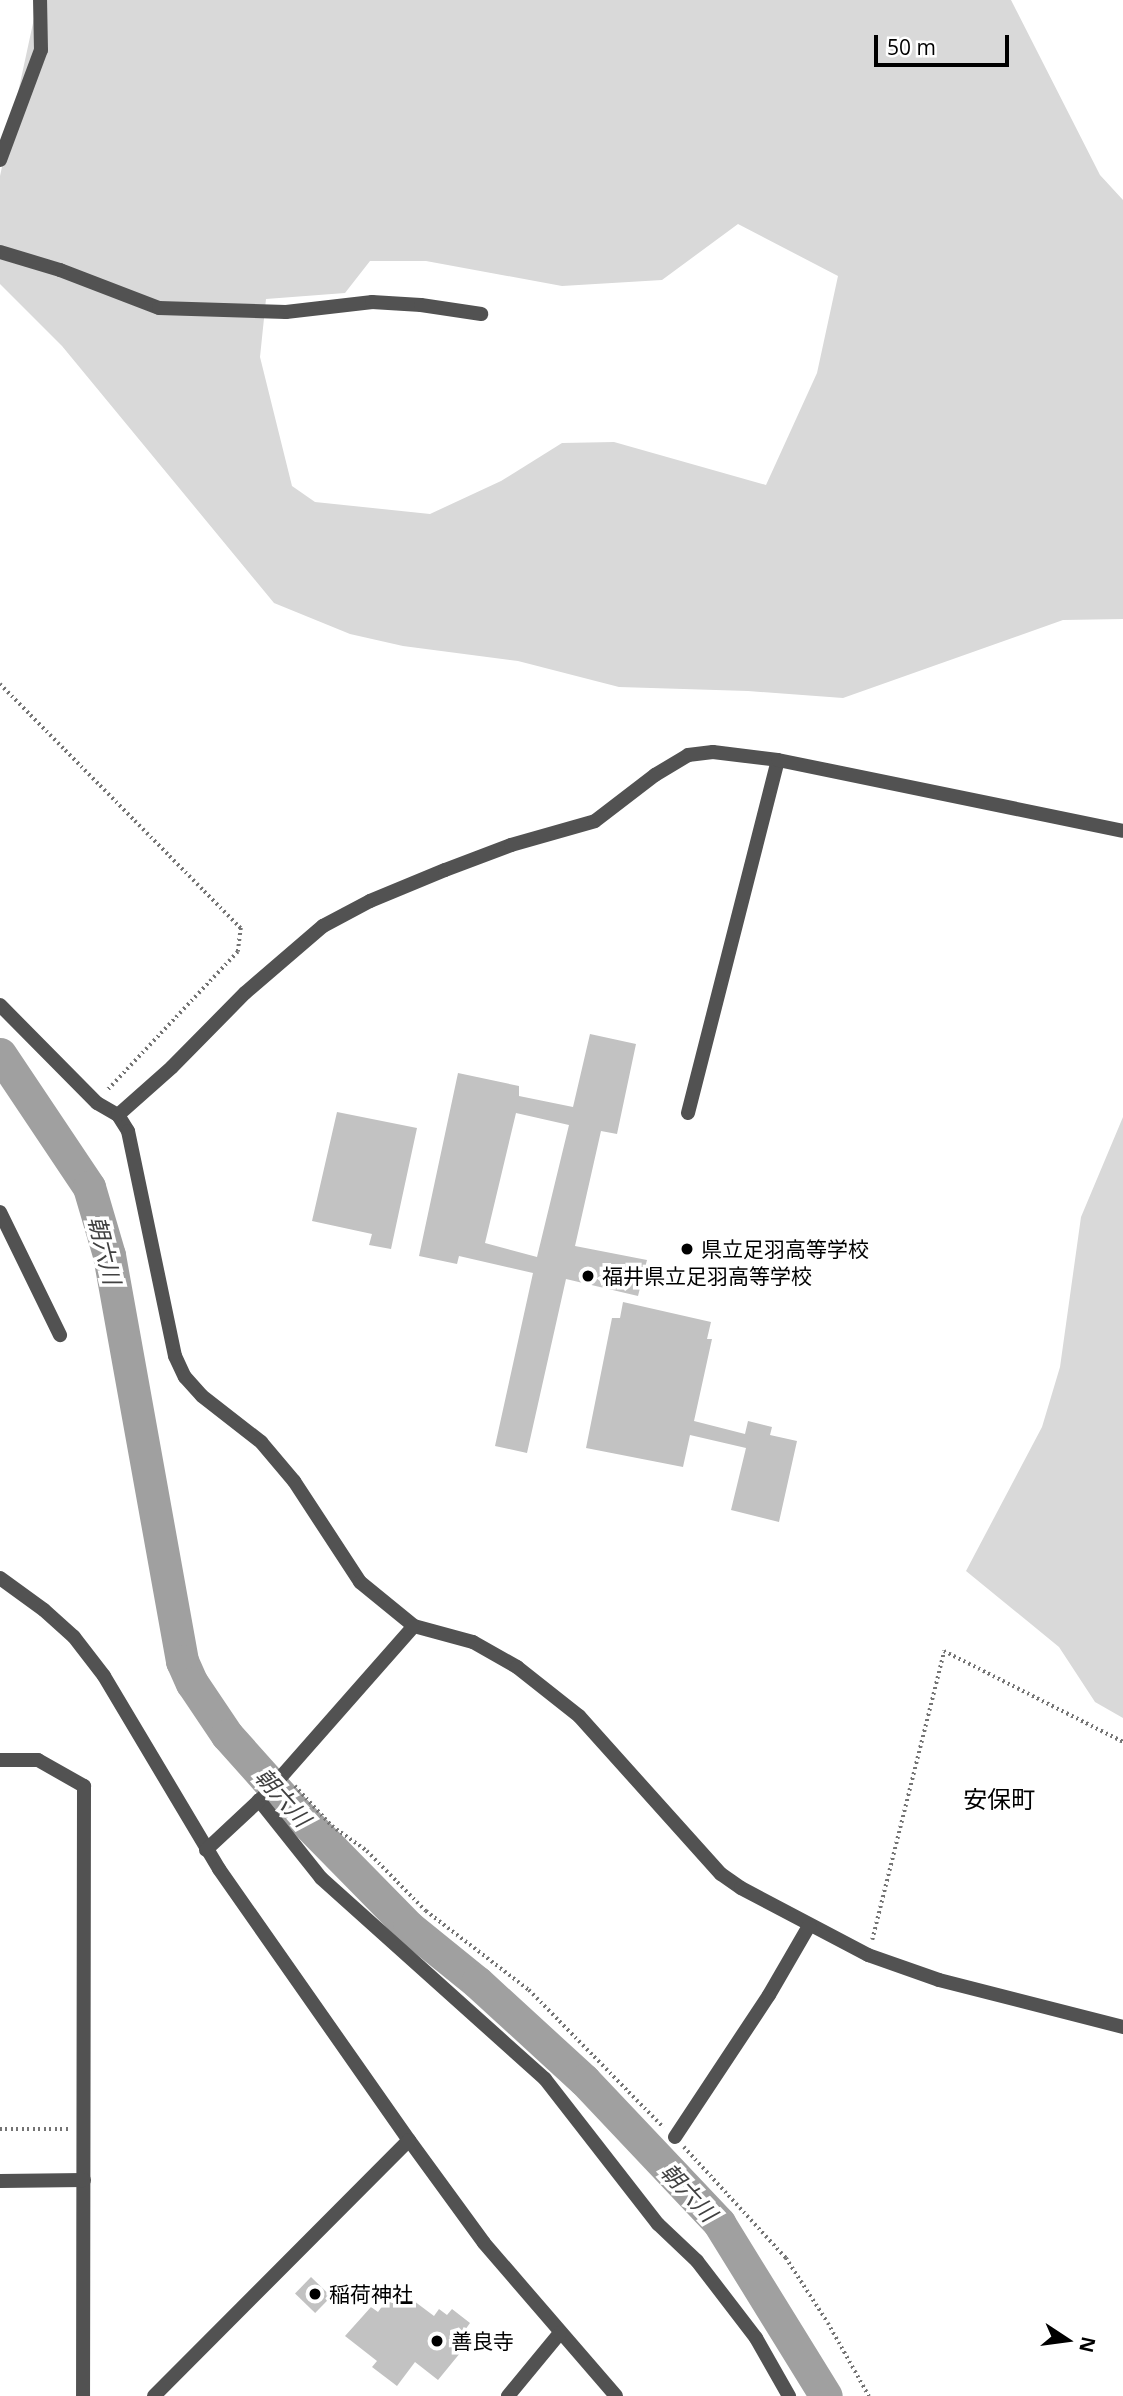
<!DOCTYPE html>
<meta charset="utf-8">
<style>
body{margin:0}
#map{position:relative;width:1123px;height:2396px;overflow:hidden;background:#fff;font-family:"Open Sans","Noto Sans JP",sans-serif}
div>[style]{position:absolute}
.green>*{inset:0;background:#d9d9d9}
.river>*{height:33px;margin:-16.5px;padding:0 16.5px;transform-origin:16.5px;border-radius:16.5px;background:#a0a0a0}
.building>*{inset:0;background:#c2c2c2;transform-origin:0 0}
.path>*{height:3.5px;margin-top:-1.75px;transform-origin:0;background:repeating-linear-gradient(90deg,#747474 0 2px,transparent 0 5.5px)}
.minor>*{height:14px;margin:-7px;padding:0 7px;transform-origin:7px;border-radius:7px;background:#525252}
.tertiary>*{height:14px;margin:-7px;padding:0 7px;transform-origin:7px;border-radius:7px;background:#525252}
.dots>*{width:19px;height:19px;translate:-50% -50%;box-sizing:border-box;border:4px solid #fff;border-radius:50%}
span{translate:-50% -50%;white-space:nowrap;text-align:center;line-height:1.15;-webkit-text-stroke:7px #fff;paint-order:stroke}
.poi-label{font-size:21px;color:#000}
.left{translate:0 -50%;text-align:left}
.water-label{font-size:23px;color:#414141;font-style:italic}
.quarter-label{font-size:24px;color:#000}
.north{position:absolute;left:1032px;top:2305px;width:70px;height:70px;-webkit-text-stroke:5px #fff;paint-order:stroke;rotate:103deg;font-size:19px;font-weight:700;line-height:28px;text-align:center;color:#000}
.north::after{content:'';display:block;margin:auto;width:24px;height:32px;background:#000;clip-path:polygon(50% 0,100% 100%,50% 72%,0 100%)}
.scale{position:absolute;left:874px;top:35px;width:135px;height:32px;box-sizing:border-box;border:4px solid #000;border-top:0;padding-left:9px;font-size:21px;line-height:24px;white-space:nowrap;color:#000;-webkit-text-stroke:5px #fff;paint-order:stroke}
</style>
<div id="map">
<div class="green">
<div style="clip-path:polygon(evenodd,38px 0,1011px 0,1100px 175px,1123px 200px,1123px 619px,1063px 620px,843px 698px,748px 691px,619px 687px,518px 661px,403px 646px,350px 634px,274px 603px,62px 346px,0 284px,0 176px,38px 0,738px 224px,838px 276px,817px 373px,766px 485px,614px 442px,562px 443px,501px 481px,430px 514px,315px 502px,292px 486px,260px 357px,266px 299px,345px 293px,370px 261px,426px 261px,562px 286px,662px 280px,738px 224px)"></div>
<div style="clip-path:polygon(1123px 1117px,1123px 1718px,1095px 1702px,1059px 1647px,966px 1571px,1042px 1427px,1060px 1367px,1081px 1217px)"></div>
</div>
<div class="river">
<div style="left:0;top:1054px;width:160px;rotate:56.2deg"></div>
<div style="left:89px;top:1187px;width:71px;rotate:73.6deg"></div>
<div style="left:109px;top:1255px;width:413px;rotate:79.8deg"></div>
<div style="left:182px;top:1661px;width:24px;rotate:66deg"></div>
<div style="left:192px;top:1683px;width:63px;rotate:56.1deg"></div>
<div style="left:227px;top:1735px;width:102px;rotate:48.2deg"></div>
<div style="left:295px;top:1811px;width:163px;rotate:45.5deg"></div>
<div style="left:409px;top:1927px;width:87px;rotate:39deg"></div>
<div style="left:477px;top:1982px;width:145px;rotate:42.5deg"></div>
<div style="left:584px;top:2080px;width:197px;rotate:46.6deg"></div>
<div style="left:719px;top:2223px;width:203px;rotate:58.3deg"></div>
</div>
<div class="building">
<div style="clip-path:polygon(evenodd,590px 1034px,636px 1044px,617px 1134px,601px 1131px,575px 1246px,647px 1260px,638px 1296px,566px 1279px,527px 1453px,495px 1446px,533px 1273px,459px 1256px,457px 1264px,419px 1256px,458px 1073px,519px 1086px,519px 1096px,573px 1107px,590px 1034px,516px 1113px,569px 1125px,537px 1257px,485px 1243px,516px 1113px)"></div>
<div style="clip-path:polygon(337px 1112px,417px 1128px,391px 1249px,369px 1245px,372px 1234px,312px 1221px)"></div>
<div style="clip-path:polygon(623px 1302px,711px 1322px,707px 1339px,712px 1339px,694px 1421px,745px 1434px,748px 1421px,772px 1427px,770px 1435px,797px 1441px,779px 1522px,731px 1510px,746px 1448px,690px 1435px,683px 1467px,586px 1448px,612px 1318px,620px 1318px)"></div>
<div style="left:311px;top:2277px;width:28px;height:23px;rotate:44deg"></div>
<div style="clip-path:polygon(399px 2283px,414px 2294px,410px 2298px,434px 2316px,439px 2309px,447px 2315px,452px 2309px,470px 2323px,465px 2330px,474px 2336px,438px 2380px,415px 2362px,397px 2386px,372px 2367px,377px 2361px,345px 2336px,371px 2307px,378px 2312px)"></div>
</div>
<div class="path">
<div style="left:0;top:684px;width:343px;rotate:45.4deg"></div>
<div style="left:241px;top:928px;width:24px;rotate:97deg"></div>
<div style="left:238px;top:952px;width:191px;rotate:133.3deg"></div>
<div style="left:295px;top:1786px;width:54px;rotate:47.2deg"></div>
<div style="left:332px;top:1826px;width:43px;rotate:35.5deg"></div>
<div style="left:367px;top:1851px;width:84px;rotate:45.5deg"></div>
<div style="left:426px;top:1911px;width:130px;rotate:37.5deg"></div>
<div style="left:529px;top:1990px;width:192px;rotate:45.6deg"></div>
<div style="left:872px;top:1940px;width:298px;rotate:-76deg"></div>
<div style="left:944px;top:1651px;width:201px;rotate:26.9deg"></div>
<div style="left:0;top:2129px;width:68px"></div>
<div style="left:684px;top:2147px;width:151px;rotate:47.4deg"></div>
<div style="left:786px;top:2258px;width:77px;rotate:57.1deg"></div>
<div style="left:828px;top:2323px;width:84px;rotate:60.7deg"></div>
</div>
<div class="minor">
<div style="left:0;top:252px;width:63px;rotate:16.7deg"></div>
<div style="left:60px;top:270px;width:106px;rotate:21deg"></div>
<div style="left:159px;top:308px;width:127px;rotate:1.8deg"></div>
<div style="left:286px;top:312px;width:87px;rotate:-6.6deg"></div>
<div style="left:372px;top:302px;width:49px;rotate:3.5deg"></div>
<div style="left:421px;top:305px;width:61px;rotate:8.5deg"></div>
<div style="left:0;top:1005px;width:138px;rotate:45.3deg"></div>
<div style="left:97px;top:1103px;width:24px;rotate:30deg"></div>
<div style="left:118px;top:1115px;width:19px;rotate:58deg"></div>
<div style="left:128px;top:1131px;width:230px;rotate:78.2deg"></div>
<div style="left:175px;top:1356px;width:23px;rotate:65deg"></div>
<div style="left:185px;top:1377px;width:25px;rotate:48deg"></div>
<div style="left:202px;top:1396px;width:75px;rotate:37.9deg"></div>
<div style="left:261px;top:1442px;width:51px;rotate:49.8deg"></div>
<div style="left:294px;top:1481px;width:121px;rotate:56.8deg"></div>
<div style="left:360px;top:1582px;width:70px;rotate:39.2deg"></div>
<div style="left:414px;top:1626px;width:61px;rotate:15.2deg"></div>
<div style="left:473px;top:1642px;width:51px;rotate:29.6deg"></div>
<div style="left:517px;top:1667px;width:79px;rotate:38.3deg"></div>
<div style="left:579px;top:1716px;width:212px;rotate:48.1deg"></div>
<div style="left:721px;top:1874px;width:24px;rotate:35deg"></div>
<div style="left:741px;top:1888px;width:144px;rotate:27.8deg"></div>
<div style="left:868px;top:1955px;width:75px;rotate:19.4deg"></div>
<div style="left:939px;top:1980px;width:190px;rotate:14.3deg"></div>
<div style="left:688px;top:1113px;width:364px;rotate:-75.7deg"></div>
<div style="left:118px;top:1115px;width:72px;rotate:-41.6deg"></div>
<div style="left:172px;top:1067px;width:104px;rotate:-45.4deg"></div>
<div style="left:245px;top:993px;width:103px;rotate:-40.7deg"></div>
<div style="left:323px;top:926px;width:53px;rotate:-28deg"></div>
<div style="left:370px;top:901px;width:81px;rotate:-22.5deg"></div>
<div style="left:445px;top:870px;width:71px;rotate:-20.7deg"></div>
<div style="left:511px;top:845px;width:87px;rotate:-15.9deg"></div>
<div style="left:595px;top:821px;width:76px;rotate:-37.5deg"></div>
<div style="left:655px;top:775px;width:39px;rotate:-31deg"></div>
<div style="left:688px;top:755px;width:25px;rotate:-7deg"></div>
<div style="left:713px;top:752px;width:65px;rotate:7deg"></div>
<div style="left:778px;top:760px;width:352px;rotate:11.6deg"></div>
<div style="left:0;top:1212px;width:137px;rotate:64deg"></div>
<div style="left:0;top:1578px;width:54px;rotate:36deg"></div>
<div style="left:44px;top:1610px;width:40px;rotate:42deg"></div>
<div style="left:74px;top:1637px;width:49px;rotate:52.4deg"></div>
<div style="left:104px;top:1676px;width:225px;rotate:59.2deg"></div>
<div style="left:219px;top:1869px;width:331px;rotate:55deg"></div>
<div style="left:409px;top:2140px;width:127px;rotate:53.9deg"></div>
<div style="left:484px;top:2243px;width:202px;rotate:49.2deg"></div>
<div style="left:0;top:1760px;width:38px"></div>
<div style="left:38px;top:1760px;width:53px;rotate:29.5deg"></div>
<div style="left:84px;top:1786px;width:610px;rotate:90.09deg"></div>
<div style="left:259px;top:1800px;width:100px;rotate:51.5deg"></div>
<div style="left:321px;top:1878px;width:301px;rotate:41.9deg"></div>
<div style="left:545px;top:2079px;width:184px;rotate:52.1deg"></div>
<div style="left:658px;top:2224px;width:54px;rotate:43.5deg"></div>
<div style="left:697px;top:2261px;width:97px;rotate:52.5deg"></div>
<div style="left:756px;top:2338px;width:67px;rotate:60.4deg"></div>
<div style="left:206px;top:1850px;width:81px;rotate:-43deg"></div>
<div style="left:265px;top:1795px;width:225px;rotate:-48.6deg"></div>
<div style="left:675px;top:2137px;width:170px;rotate:-56.5deg"></div>
<div style="left:769px;top:1995px;width:80px;rotate:-59.9deg"></div>
<div style="left:0;top:2181px;width:84px;rotate:-0.7deg"></div>
<div style="left:154px;top:2396px;width:361px;rotate:-45.1deg"></div>
<div style="left:508px;top:2396px;width:82px;rotate:-50.5deg"></div>
</div>
<div class="tertiary">
<div style="left:0;top:160px;width:117px;rotate:-69.6deg"></div>
<div style="left:41px;top:50px;width:50px;rotate:-91.1deg"></div>
</div>
<div class="dots">
<div style="left:687px;top:1249px;background:#000"></div>
<div style="left:588px;top:1276px;background:#000"></div>
<div style="left:315px;top:2294px;background:#000"></div>
<div style="left:437px;top:2341px;background:#000"></div>
</div>
<div class="poi-label">
<span class="left" style="left:701px;top:1249px">県立足羽高等学校</span>
<span class="left" style="left:602px;top:1276px">福井県立足羽高等学校</span>
<span class="left" style="left:329px;top:2294px">稲荷神社</span>
<span class="left" style="left:451px;top:2341px">善良寺</span>
</div>
<div class="water-label">
<span style="left:105px;top:1250px;rotate:76deg">朝六川</span>
<span style="left:283px;top:1797px;rotate:48deg">朝六川</span>
<span style="left:689px;top:2192px;rotate:47deg">朝六川</span>
</div>
<div class="quarter-label">
<span style="left:999px;top:1799px">安保町</span>
</div>
<div class="north">N</div>
<div class="scale">50 m</div>
</div>
